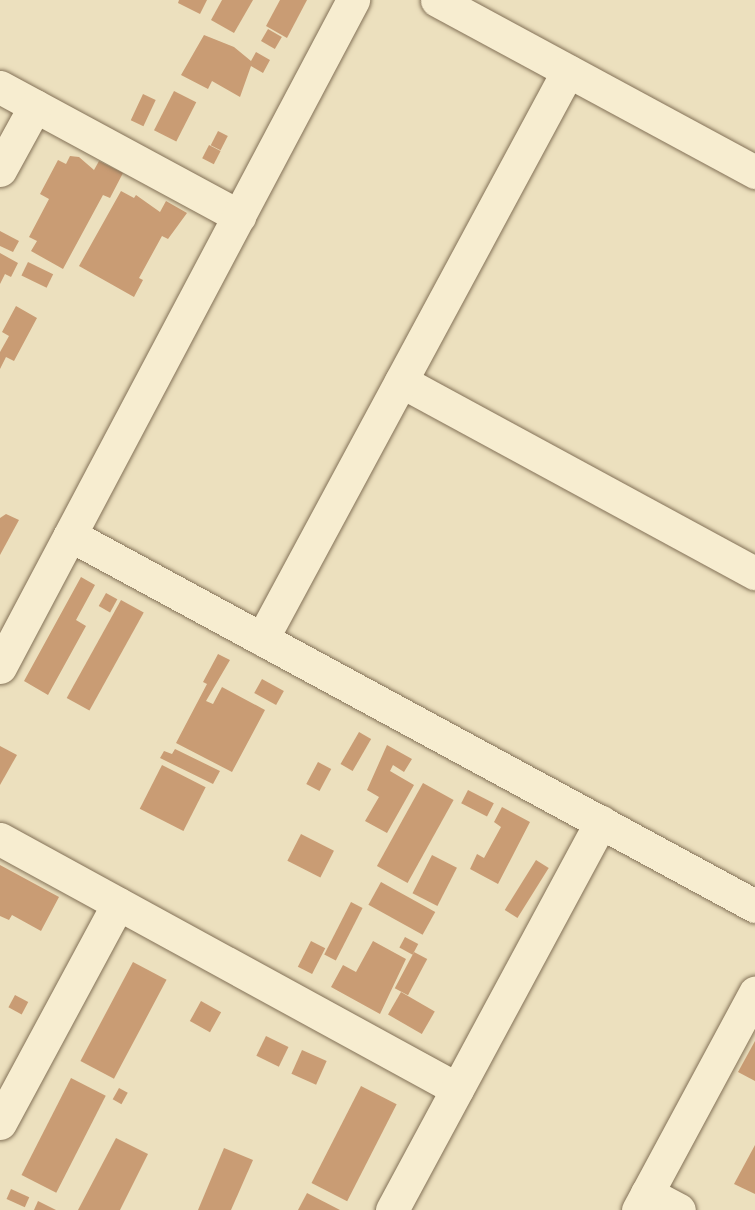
<!DOCTYPE html>
<style>
body{margin:0}
#map{position:relative;width:755px;height:1210px;overflow:hidden;background:#ece0be;font-family:"Roboto Serif",serif}
div>[style]{position:absolute}
.building>*{inset:0;background:#c99c74;transform-origin:0 0}
.roads{filter:drop-shadow(0 0 2px #837157) drop-shadow(0 0 2px #837157)}
.minor>*{height:33px;margin:-16.5px;padding:0 16.5px;transform-origin:16.5px;border-radius:16.5px;background:#f7edd0}
span{translate:-50% -50%;white-space:nowrap;text-align:center;line-height:1.15;-webkit-text-stroke:4.5px #f4eacd;paint-order:stroke}
</style>
<div id="map">
<div class="building">
<div style="clip-path:polygon(179px 0,207px 0,200px 14px,178px 3px)"></div>
<div style="clip-path:polygon(222px 0,253px 0,234px 33px,211px 20px)"></div>
<div style="clip-path:polygon(280px 0,307px 0,287px 38px,266px 26px)"></div>
<div style="left:268px;top:29px;width:16px;height:14px;rotate:30deg"></div>
<div style="clip-path:polygon(204px 35px,234px 47px,251px 61px,256px 52px,270px 60px,263px 73px,251px 66px,240px 97px,212px 81px,208px 89px,181px 75px)"></div>
<div style="left:174px;top:91px;width:25px;height:44px;rotate:27deg"></div>
<div style="left:143px;top:94px;width:14px;height:29px;rotate:25deg"></div>
<div style="left:218px;top:131px;width:11px;height:16px;rotate:27deg"></div>
<div style="left:209px;top:145px;width:13px;height:15px;rotate:27deg"></div>
<div style="clip-path:polygon(70px 156px,79px 157px,94px 170px,99px 161px,123px 173px,110px 198px,103px 195px,63px 269px,31px 251px,37px 241px,29px 237px,49px 199px,40px 194px,58px 160px,66px 164px)"></div>
<div style="clip-path:polygon(121px 191px,134px 198px,136px 195px,160px 212px,166px 201px,187px 213px,168px 239px,162px 236px,139px 278px,143px 280px,134px 297px,79px 266px)"></div>
<div style="clip-path:polygon(0 231px,19px 241px,13px 252px,0 246px)"></div>
<div style="clip-path:polygon(0 253px,18px 263px,11px 277px,5px 274px,0 284px)"></div>
<div style="left:28px;top:262px;width:28px;height:15px;rotate:26deg"></div>
<div style="clip-path:polygon(16px 306px,37px 318px,14px 361px,6px 357px,0 369px,0 352px,9px 336px,2px 332px)"></div>
<div style="clip-path:polygon(6px 514px,19px 520px,0 555px,0 518px)"></div>
<div style="clip-path:polygon(81px 577px,95px 585px,76px 620px,86px 626px,48px 695px,24px 681px)"></div>
<div style="left:106px;top:593px;width:13px;height:15px;rotate:29deg"></div>
<div style="left:121px;top:600px;width:26px;height:112px;rotate:29deg"></div>
<div style="clip-path:polygon(218px 654px,230px 660px,206px 701px,213px 704px,222px 687px,265px 710px,232px 772px,176px 743px,207px 684px,203px 682px)"></div>
<div style="left:262px;top:679px;width:25px;height:16px;rotate:29deg"></div>
<div style="left:359px;top:732px;width:14px;height:37px;rotate:30deg"></div>
<div style="clip-path:polygon(387px 745px,412px 759px,404px 772px,393px 765px,390px 771px,414px 785px,387px 833px,365px 821px,379px 797px,367px 790px)"></div>
<div style="clip-path:polygon(0 746px,17px 755px,0 785px)"></div>
<div style="clip-path:polygon(175px 749px,220px 771px,213px 784px,160px 758px,164px 751px,172px 754px)"></div>
<div style="left:318px;top:762px;width:15px;height:25px;rotate:28deg"></div>
<div style="left:162px;top:765px;width:49px;height:49px;rotate:27deg"></div>
<div style="left:423px;top:783px;width:35px;height:95px;rotate:29deg"></div>
<div style="left:468px;top:790px;width:29px;height:15px;rotate:27deg"></div>
<div style="clip-path:polygon(502px 807px,530px 822px,498px 884px,470px 869px,477px 854px,484px 858px,501px 827px,494px 822px)"></div>
<div style="left:301px;top:834px;width:37px;height:30px;rotate:27deg"></div>
<div style="left:432px;top:855px;width:28px;height:43px;rotate:27deg"></div>
<div style="left:536px;top:860px;width:15px;height:59px;rotate:32deg"></div>
<div style="clip-path:polygon(0 865px,59px 897px,41px 931px,12px 915px,9px 920px,0 916px)"></div>
<div style="left:381px;top:882px;width:62px;height:26px;rotate:29deg"></div>
<div style="left:351px;top:902px;width:13px;height:59px;rotate:27deg"></div>
<div style="left:405px;top:937px;width:15px;height:12px;rotate:28deg"></div>
<div style="left:311px;top:941px;width:16px;height:29px;rotate:27deg"></div>
<div style="clip-path:polygon(373px 941px,406px 959px,380px 1014px,331px 987px,343px 965px,356px 972px)"></div>
<div style="left:414px;top:952px;width:15px;height:41px;rotate:28deg"></div>
<div style="left:133px;top:962px;width:38px;height:112px;rotate:28deg"></div>
<div style="left:401px;top:992px;width:39px;height:26px;rotate:30deg"></div>
<div style="left:15px;top:995px;width:15px;height:14px;rotate:28deg"></div>
<div style="left:201px;top:1001px;width:23px;height:23px;rotate:29deg"></div>
<div style="left:266px;top:1036px;width:25px;height:22px;rotate:26deg"></div>
<div style="clip-path:polygon(755px 1041px,755px 1081px,738px 1072px)"></div>
<div style="left:302px;top:1050px;width:27px;height:26px;rotate:24deg"></div>
<div style="left:71px;top:1078px;width:39px;height:109px;rotate:27deg"></div>
<div style="left:361px;top:1086px;width:40px;height:109px;rotate:27deg"></div>
<div style="left:119px;top:1088px;width:10px;height:13px;rotate:29deg"></div>
<div style="clip-path:polygon(116px 1138px,148px 1154px,120px 1210px,78px 1210px)"></div>
<div style="clip-path:polygon(755px 1145px,755px 1194px,734px 1184px)"></div>
<div style="clip-path:polygon(224px 1148px,253px 1160px,231px 1210px,198px 1210px)"></div>
<div style="left:11px;top:1189px;width:20px;height:11px;rotate:24deg"></div>
<div style="clip-path:polygon(307px 1193px,340px 1210px,298px 1210px)"></div>
<div style="clip-path:polygon(38px 1201px,56px 1210px,34px 1210px)"></div>
</div>
<div class="roads">
<div class="minor">
<div style="left:437px;top:0;width:362px;rotate:28.4deg"></div>
<div style="left:0;top:87px;width:272px;rotate:28.4deg"></div>
<div style="left:0;top:170px;width:73px;rotate:-61.3deg"></div>
<div style="left:401px;top:381px;width:403px;rotate:28.5deg"></div>
<div style="left:70px;top:535px;width:779px;rotate:28.44deg"></div>
<div style="left:262px;top:639px;width:645px;rotate:-61.69deg"></div>
<div style="left:0;top:667px;width:755px;rotate:-62.11deg"></div>
<div style="left:0;top:839px;width:521px;rotate:28.68deg"></div>
<div style="left:0;top:1123px;width:249px;rotate:-61.7deg"></div>
<div style="left:647px;top:1193px;width:36px;rotate:28deg"></div>
<div style="left:392px;top:1210px;width:441px;rotate:-61.7deg"></div>
<div style="left:638px;top:1210px;width:247px;rotate:-61.7deg"></div>
</div>
</div>
</div>
